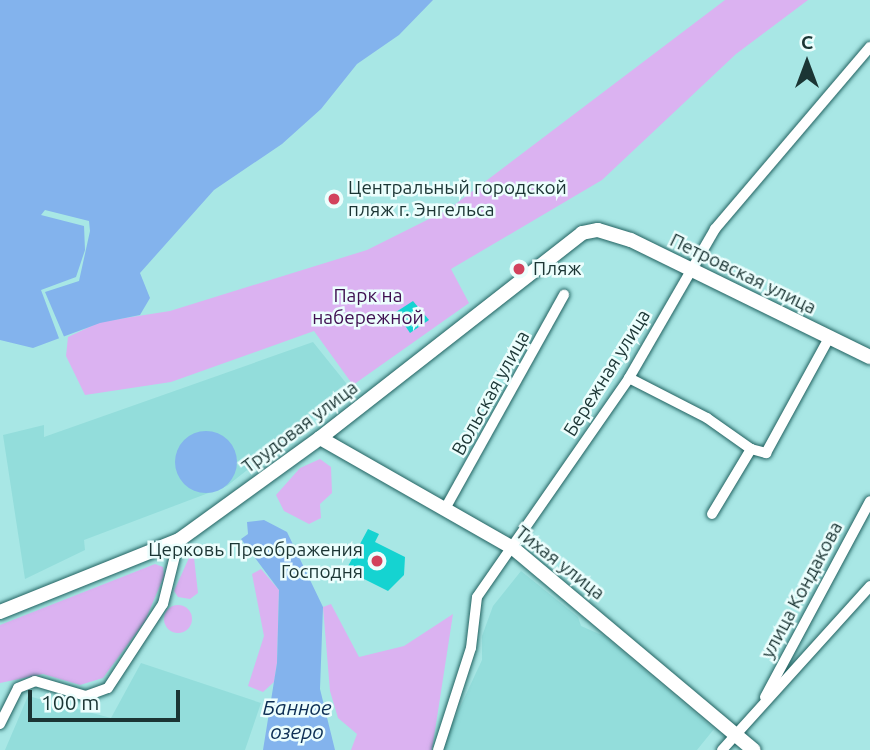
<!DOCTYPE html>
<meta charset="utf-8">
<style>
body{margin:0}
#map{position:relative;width:870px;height:750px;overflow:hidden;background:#a8e7e5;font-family:Ubuntu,sans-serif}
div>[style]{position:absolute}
.built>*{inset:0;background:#93dddb}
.green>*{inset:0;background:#dbb2f1}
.round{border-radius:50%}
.water>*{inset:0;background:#83b3ed}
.pier>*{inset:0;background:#a8e7e5}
.building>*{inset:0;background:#15d3d1}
.roads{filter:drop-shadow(0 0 2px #216160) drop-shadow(0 0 2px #216160)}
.minor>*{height:10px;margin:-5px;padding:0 5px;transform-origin:5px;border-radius:5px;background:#fff}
.major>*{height:14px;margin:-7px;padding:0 7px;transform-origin:7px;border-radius:7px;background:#fff}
.dots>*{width:19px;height:19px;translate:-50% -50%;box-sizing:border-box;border:4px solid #ecfefd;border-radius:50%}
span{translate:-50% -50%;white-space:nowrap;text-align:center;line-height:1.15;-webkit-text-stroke:5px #ecfefd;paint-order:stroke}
.poi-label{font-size:19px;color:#1b3534}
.left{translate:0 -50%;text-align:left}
.right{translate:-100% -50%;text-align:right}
.street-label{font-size:19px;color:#1b3534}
.park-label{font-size:19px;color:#3e0f51}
.water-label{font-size:21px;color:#0c2e54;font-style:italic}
.north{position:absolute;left:772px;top:28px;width:70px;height:70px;-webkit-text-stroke:5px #ecfefd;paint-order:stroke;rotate:0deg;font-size:19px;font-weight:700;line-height:28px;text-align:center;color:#1b3534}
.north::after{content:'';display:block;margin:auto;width:24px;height:32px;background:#1b3534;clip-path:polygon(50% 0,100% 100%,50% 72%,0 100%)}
.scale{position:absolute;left:28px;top:690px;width:152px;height:32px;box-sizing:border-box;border:4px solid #1b3534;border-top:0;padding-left:9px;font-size:21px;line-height:24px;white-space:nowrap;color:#1b3534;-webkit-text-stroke:5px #ecfefd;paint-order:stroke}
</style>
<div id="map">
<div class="built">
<div style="clip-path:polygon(313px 342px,350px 388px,227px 486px,84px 540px,85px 550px,25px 579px,3px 435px,44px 425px,44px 437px)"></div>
<div style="clip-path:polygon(521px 571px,578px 617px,581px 626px,604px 636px,714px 729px,697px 750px,440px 750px,482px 660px,482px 636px,493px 606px)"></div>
<div style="clip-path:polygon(141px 663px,261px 703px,245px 750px,5px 750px,28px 696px,111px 718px)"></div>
</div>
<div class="green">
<div style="clip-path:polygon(725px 0,808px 0,736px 54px,602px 180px,451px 269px,469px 303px,353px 385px,314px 331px,171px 382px,85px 395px,66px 356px,68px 337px,100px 322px,170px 311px,367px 250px,449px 209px)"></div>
<div style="clip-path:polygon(320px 459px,331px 467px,332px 493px,320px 504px,321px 518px,309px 524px,284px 511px,276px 495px,300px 468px)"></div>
<div style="clip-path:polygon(193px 549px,198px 593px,190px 599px,178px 597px,174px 591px)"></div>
<div style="clip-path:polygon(155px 564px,163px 567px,164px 576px,145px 621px,103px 678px,80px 685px,43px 674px,0 683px,0 625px)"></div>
<div style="clip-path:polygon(261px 569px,279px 590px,277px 663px,274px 682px,263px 692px,248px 686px,264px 636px,252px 574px)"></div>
<div style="clip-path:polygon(331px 604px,359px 657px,404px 646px,453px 614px,432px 750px,351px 750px,357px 734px,338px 718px,330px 691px,323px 607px)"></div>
<div class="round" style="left:164px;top:605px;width:28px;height:28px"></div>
</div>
<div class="water">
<div style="clip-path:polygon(0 0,433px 0,399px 35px,357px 64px,321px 109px,282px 144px,214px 190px,140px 273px,150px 298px,140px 315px,100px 323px,33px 348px,0 340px)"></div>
<div class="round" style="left:175px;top:431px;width:62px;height:62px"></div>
<div style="clip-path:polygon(264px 520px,287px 532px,323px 607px,320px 689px,335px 750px,263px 750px,277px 663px,279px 590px,241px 539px,248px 534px,247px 522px)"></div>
</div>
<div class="pier">
<div style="clip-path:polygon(45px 210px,89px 221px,90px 231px,79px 281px,45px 292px,65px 339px,60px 341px,41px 290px,76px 277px,85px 250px,84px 226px,41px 215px)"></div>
</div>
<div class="building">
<div style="clip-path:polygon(413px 301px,429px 320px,410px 333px,396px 312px)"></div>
<div style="clip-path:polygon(368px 529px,379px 534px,375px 542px,405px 557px,404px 575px,388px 591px,346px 570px)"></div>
</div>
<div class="roads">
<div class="minor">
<div style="left:629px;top:378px;width:88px;rotate:27.1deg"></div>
<div style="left:707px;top:418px;width:54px;rotate:35.2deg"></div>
<div style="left:446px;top:507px;width:243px;rotate:-60.9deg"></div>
<div style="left:712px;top:514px;width:76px;rotate:-59deg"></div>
<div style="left:751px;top:449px;width:16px;rotate:15deg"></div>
<div style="left:766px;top:453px;width:131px;rotate:-61.3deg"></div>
<div style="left:765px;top:697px;width:222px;rotate:-61.8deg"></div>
<div style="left:0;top:724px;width:40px;rotate:-63.4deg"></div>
<div style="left:18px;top:688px;width:18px;rotate:-22deg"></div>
<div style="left:35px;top:681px;width:53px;rotate:16.4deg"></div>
<div style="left:86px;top:696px;width:23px;rotate:-20deg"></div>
<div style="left:108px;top:688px;width:100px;rotate:-56.8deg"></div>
<div style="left:163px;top:604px;width:66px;rotate:-76deg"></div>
<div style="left:438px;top:750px;width:107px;rotate:-72.1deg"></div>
<div style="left:471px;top:648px;width:51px;rotate:-83.3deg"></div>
<div style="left:477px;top:597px;width:267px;rotate:-55.2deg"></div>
<div style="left:629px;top:378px;width:172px;rotate:-60deg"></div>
<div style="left:715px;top:229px;width:239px;rotate:-49.6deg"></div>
<div style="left:722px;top:750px;width:221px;rotate:-47.9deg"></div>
</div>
<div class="major">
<div style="left:320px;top:438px;width:222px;rotate:29.7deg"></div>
<div style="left:513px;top:548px;width:314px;rotate:40deg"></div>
<div style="left:0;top:612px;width:193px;rotate:-21.9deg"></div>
<div style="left:179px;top:540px;width:174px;rotate:-35.9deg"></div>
<div style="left:320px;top:438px;width:333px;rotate:-38deg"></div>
<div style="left:582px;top:233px;width:16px;rotate:-11deg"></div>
<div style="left:598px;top:230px;width:34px;rotate:17deg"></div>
<div style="left:631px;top:240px;width:266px;rotate:26.1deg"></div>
</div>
</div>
<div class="dots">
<div style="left:334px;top:199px;background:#d2425d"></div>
<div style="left:519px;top:269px;background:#d2425d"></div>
<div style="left:377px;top:561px;background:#d2425d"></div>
</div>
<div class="poi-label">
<span class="left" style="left:348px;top:199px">Центральный городской<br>пляж г. Энгельса</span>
<span class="left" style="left:533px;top:269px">Пляж</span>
<span class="right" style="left:363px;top:561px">Церковь Преображения<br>Господня</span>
</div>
<div class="street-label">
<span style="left:743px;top:274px;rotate:26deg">Петровская улица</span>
<span style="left:607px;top:373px;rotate:-58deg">Бережная улица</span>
<span style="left:491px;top:393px;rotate:-61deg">Вольская улица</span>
<span style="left:300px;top:427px;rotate:-37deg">Трудовая улица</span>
<span style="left:560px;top:563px;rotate:38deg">Тихая улица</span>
<span style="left:802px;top:590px;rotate:-62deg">улица Кондакова</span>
</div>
<div class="park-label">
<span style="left:368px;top:307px">Парк на<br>набережной</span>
</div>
<div class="water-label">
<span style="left:297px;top:719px">Банное<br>озеро</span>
</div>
<div class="north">С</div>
<div class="scale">100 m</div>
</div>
